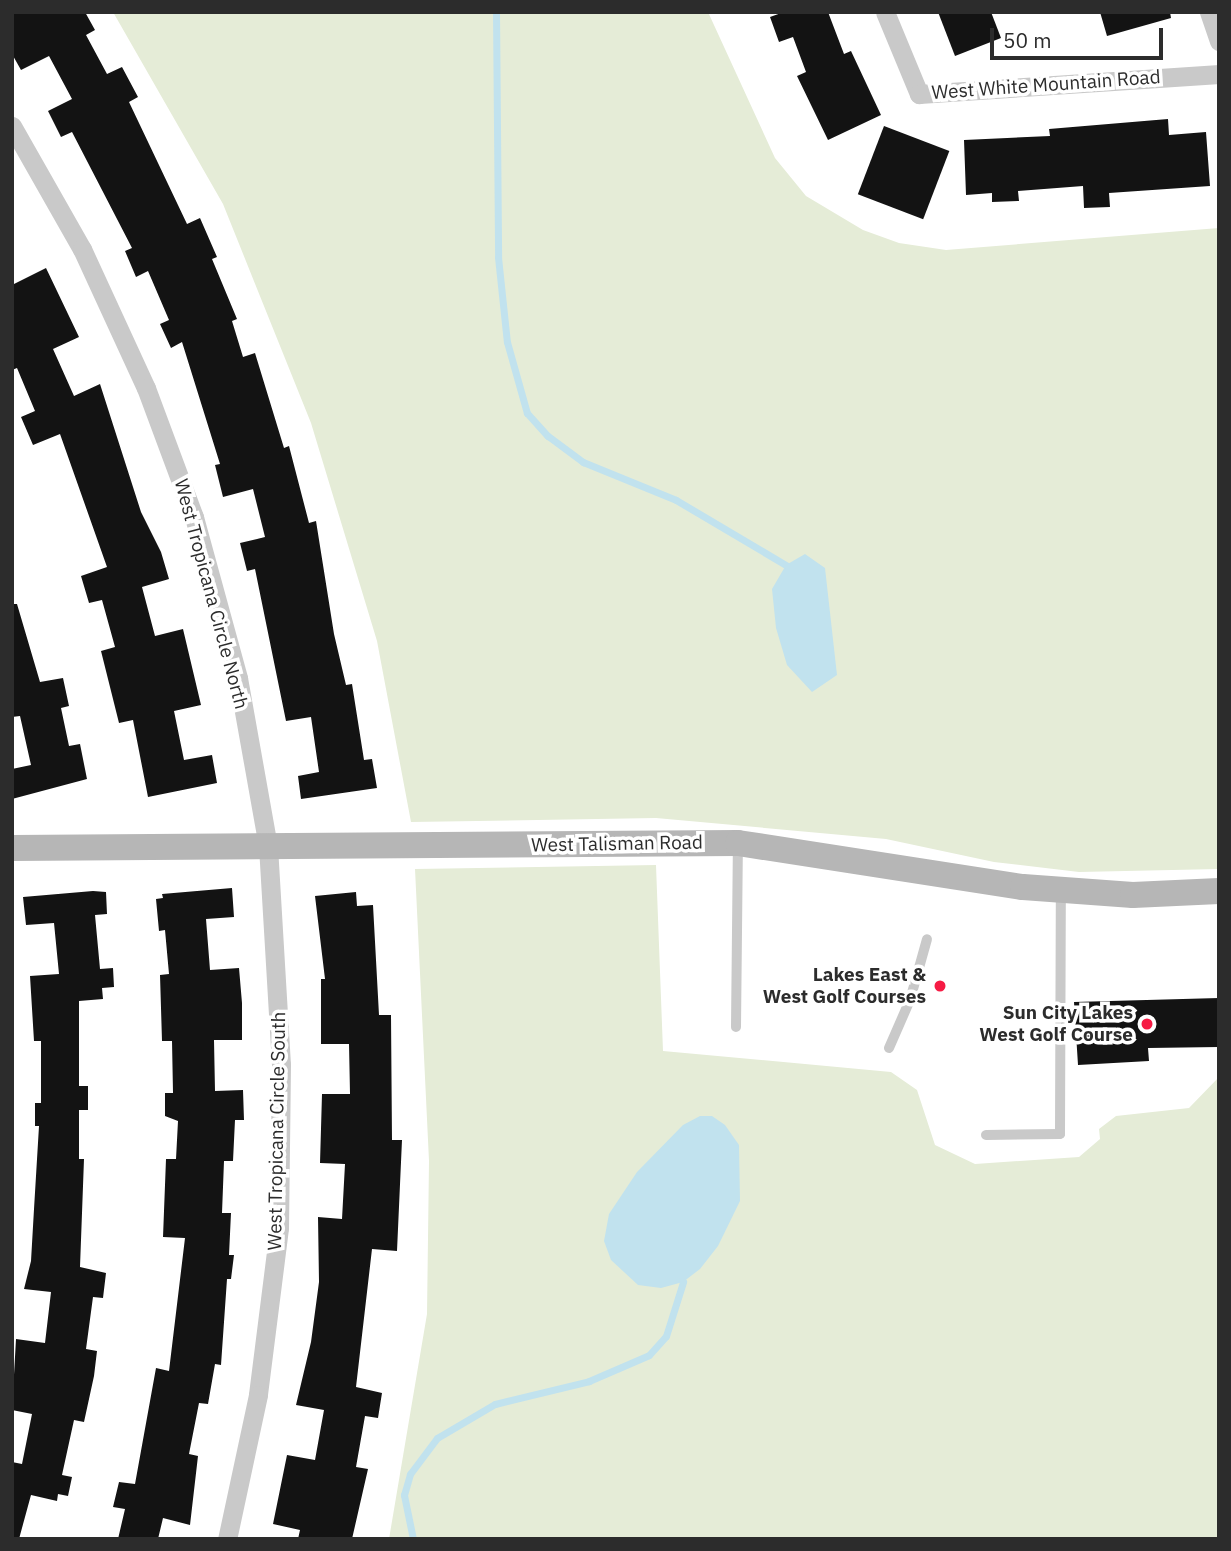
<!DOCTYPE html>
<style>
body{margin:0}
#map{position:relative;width:1231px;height:1551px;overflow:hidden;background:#fff;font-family:"IBM Plex Sans",sans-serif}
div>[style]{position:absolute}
.green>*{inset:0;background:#e5ecd7}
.water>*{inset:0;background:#c1e2ee}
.stream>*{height:7px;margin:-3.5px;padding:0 3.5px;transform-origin:3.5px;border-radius:3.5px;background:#c1e2ee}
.building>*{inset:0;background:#131313;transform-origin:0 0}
.lane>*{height:10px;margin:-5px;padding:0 5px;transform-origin:5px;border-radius:5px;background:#c9c9c9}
.street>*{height:19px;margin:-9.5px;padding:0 9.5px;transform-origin:9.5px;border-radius:9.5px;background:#c9c9c9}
.secondary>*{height:26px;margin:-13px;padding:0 13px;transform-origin:13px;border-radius:13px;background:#b6b6b6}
.dots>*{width:19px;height:19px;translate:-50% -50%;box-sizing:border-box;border:4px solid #fff;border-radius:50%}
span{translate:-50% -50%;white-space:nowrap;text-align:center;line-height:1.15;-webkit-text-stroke:7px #fff;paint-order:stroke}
.street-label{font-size:19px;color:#2c2c2c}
.poi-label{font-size:19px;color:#2c2c2c;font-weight:700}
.right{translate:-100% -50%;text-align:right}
.frame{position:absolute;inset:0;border:14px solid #2c2c2c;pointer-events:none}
.scale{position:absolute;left:990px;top:28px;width:173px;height:32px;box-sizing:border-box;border:4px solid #2c2c2c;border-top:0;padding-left:9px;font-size:21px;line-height:24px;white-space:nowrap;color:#2c2c2c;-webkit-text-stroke:5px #fff;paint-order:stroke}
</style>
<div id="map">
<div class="green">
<div style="clip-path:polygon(113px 12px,708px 12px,775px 158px,806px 196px,863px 230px,899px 243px,946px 250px,1219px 228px,1219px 869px,1079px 872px,994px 862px,886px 839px,656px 818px,411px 822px,377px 641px,311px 423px,223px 204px)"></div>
<div style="clip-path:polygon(656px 865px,663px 1051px,891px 1072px,917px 1090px,935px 1145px,975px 1164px,1079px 1157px,1100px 1139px,1099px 1129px,1116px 1116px,1189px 1108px,1219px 1077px,1219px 1539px,389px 1539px,427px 1314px,429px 1161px,415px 869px)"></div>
</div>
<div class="water">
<div style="clip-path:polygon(805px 554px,825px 568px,837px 675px,812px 692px,787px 665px,776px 628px,772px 589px,786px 565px)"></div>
<div style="clip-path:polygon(700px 1116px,712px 1116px,725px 1125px,739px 1145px,740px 1201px,718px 1246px,700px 1269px,683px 1282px,661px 1288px,638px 1285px,611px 1260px,604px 1241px,609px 1214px,637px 1172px,683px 1125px)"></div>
</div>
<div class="stream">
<div style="left:496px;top:12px;width:245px;rotate:89.5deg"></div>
<div style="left:498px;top:257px;width:85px;rotate:84deg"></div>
<div style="left:507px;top:342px;width:74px;rotate:74.3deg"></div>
<div style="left:527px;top:413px;width:31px;rotate:48deg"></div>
<div style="left:548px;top:436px;width:44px;rotate:36.6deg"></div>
<div style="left:583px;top:462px;width:100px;rotate:22.2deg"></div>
<div style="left:676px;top:500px;width:128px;rotate:30.6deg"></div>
<div style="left:413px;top:1539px;width:45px;rotate:-101.6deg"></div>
<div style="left:404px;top:1495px;width:22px;rotate:-74deg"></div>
<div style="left:410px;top:1474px;width:45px;rotate:-53.1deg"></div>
<div style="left:437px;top:1438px;width:67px;rotate:-30.4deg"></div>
<div style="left:495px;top:1404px;width:97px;rotate:-13.7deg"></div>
<div style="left:589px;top:1381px;width:65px;rotate:-23.4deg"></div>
<div style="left:649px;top:1355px;width:25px;rotate:-48deg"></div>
<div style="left:666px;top:1336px;width:57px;rotate:-72.5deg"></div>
</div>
<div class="building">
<div style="clip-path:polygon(12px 12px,85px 12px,95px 30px,86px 35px,107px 74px,122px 67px,138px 97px,129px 102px,187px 224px,200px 218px,217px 257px,212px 259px,237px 319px,232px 321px,243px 357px,255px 353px,284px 448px,289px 446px,309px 523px,316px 521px,334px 634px,346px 685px,352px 684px,364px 760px,372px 759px,377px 788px,301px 799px,298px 776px,319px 772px,311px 717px,286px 721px,255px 569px,247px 571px,240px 543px,265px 537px,253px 489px,223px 497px,215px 465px,220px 464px,182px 342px,171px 348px,160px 324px,169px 320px,148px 271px,136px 277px,125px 251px,132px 248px,72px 132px,61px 137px,48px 111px,72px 99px,49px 56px,21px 70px,12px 54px)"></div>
<div style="clip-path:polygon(784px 12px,828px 12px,844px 54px,851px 51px,881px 115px,828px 140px,797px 76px,806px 72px,793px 37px,779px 42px,770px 17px)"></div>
<div style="clip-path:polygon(938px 12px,991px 12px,1001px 38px,955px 56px)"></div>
<div style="clip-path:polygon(1100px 12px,1170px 12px,1171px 18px,1107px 36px)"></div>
<div style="clip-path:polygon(1168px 119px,1169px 135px,1206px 132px,1210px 186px,1109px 193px,1110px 207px,1084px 208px,1083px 186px,1018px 191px,1019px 201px,992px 202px,992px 193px,966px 195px,964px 140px,1050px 136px,1049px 129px)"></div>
<div style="left:884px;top:126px;width:70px;height:73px;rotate:21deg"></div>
<div style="clip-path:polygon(46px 268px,79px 337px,53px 349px,74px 396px,100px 384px,141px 512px,161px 552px,169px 579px,142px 587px,155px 636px,183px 629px,201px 705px,174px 711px,184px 760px,212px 755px,217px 783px,148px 797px,133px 720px,119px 723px,101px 651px,115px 647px,102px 600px,89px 603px,81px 576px,107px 567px,60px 434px,33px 445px,21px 417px,35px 411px,17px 368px,12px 370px,12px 285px)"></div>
<div style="clip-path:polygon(12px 604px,17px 604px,40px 682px,63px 678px,69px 706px,61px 708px,69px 746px,80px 744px,87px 779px,12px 799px,12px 769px,31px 765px,20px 716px,12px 717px)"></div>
<div style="clip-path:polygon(232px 888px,234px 917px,206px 919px,210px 970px,239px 968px,242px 1003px,242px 1040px,214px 1040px,215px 1091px,243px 1090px,244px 1120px,235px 1120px,233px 1161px,224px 1161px,222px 1213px,231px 1213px,229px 1255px,234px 1255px,231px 1279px,227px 1279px,221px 1365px,215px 1364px,208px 1404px,199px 1403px,189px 1454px,198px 1456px,190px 1525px,163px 1518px,158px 1539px,118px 1539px,125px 1509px,113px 1507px,119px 1482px,135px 1484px,156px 1368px,169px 1371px,185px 1238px,163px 1237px,166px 1159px,176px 1159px,178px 1121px,165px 1116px,165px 1093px,173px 1093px,172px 1041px,162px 1041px,160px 975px,169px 974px,165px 930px,159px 931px,156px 899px,163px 898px,162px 894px)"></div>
<div style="clip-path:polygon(93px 891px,106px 892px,107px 914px,95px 915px,100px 969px,113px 968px,114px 987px,102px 988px,103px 999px,79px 1001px,79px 1086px,88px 1086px,88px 1110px,79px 1110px,79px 1159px,84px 1159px,80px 1267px,106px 1273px,103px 1298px,93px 1297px,86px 1349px,97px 1351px,94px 1376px,84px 1422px,74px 1420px,62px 1475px,72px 1477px,68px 1496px,58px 1494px,57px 1501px,31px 1495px,19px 1539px,12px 1539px,12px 1462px,22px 1464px,32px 1414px,12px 1410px,16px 1339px,45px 1343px,51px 1292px,24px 1289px,31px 1261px,34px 1209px,39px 1126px,35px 1126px,35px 1103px,41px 1103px,41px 1041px,34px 1041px,30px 976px,59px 974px,54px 923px,26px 925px,23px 897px)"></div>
<div style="clip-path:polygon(356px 892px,357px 906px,373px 905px,379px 1015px,391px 1015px,392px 1140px,402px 1140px,397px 1251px,372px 1249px,356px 1387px,382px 1393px,378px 1418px,365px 1416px,356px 1467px,368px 1469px,352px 1539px,298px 1539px,300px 1530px,273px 1524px,287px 1455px,315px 1460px,324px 1410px,296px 1405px,311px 1342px,319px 1282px,318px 1217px,342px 1219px,345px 1164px,320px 1163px,322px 1094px,350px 1094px,349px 1044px,321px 1044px,321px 979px,325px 979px,315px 896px)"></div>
<div style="clip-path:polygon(1219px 998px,1219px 1047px,1148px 1048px,1149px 1061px,1078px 1065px,1074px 1002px)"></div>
</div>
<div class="lane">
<div style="left:736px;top:1027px;width:181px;rotate:-89.4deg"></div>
<div style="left:889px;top:1048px;width:52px;rotate:-66.4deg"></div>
<div style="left:910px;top:1000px;width:63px;rotate:-74.4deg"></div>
<div style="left:986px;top:1135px;width:74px;rotate:-0.8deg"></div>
<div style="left:1060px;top:1134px;width:243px;rotate:-89.8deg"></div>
</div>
<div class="street">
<div style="left:885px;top:12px;width:89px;rotate:67.5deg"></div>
<div style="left:919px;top:94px;width:301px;rotate:-3.8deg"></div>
<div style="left:1209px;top:12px;width:31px;rotate:71deg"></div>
<div style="left:12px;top:126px;width:142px;rotate:60.4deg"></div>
<div style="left:82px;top:249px;width:153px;rotate:65.3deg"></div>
<div style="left:146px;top:388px;width:138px;rotate:69.6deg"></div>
<div style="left:194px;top:517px;width:167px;rotate:74.7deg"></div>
<div style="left:238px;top:678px;width:171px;rotate:79.9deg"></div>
<div style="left:268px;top:846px;width:219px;rotate:86.6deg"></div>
<div style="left:281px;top:1065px;width:163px;rotate:90.7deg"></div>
<div style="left:279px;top:1228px;width:168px;rotate:97.2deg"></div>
<div style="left:258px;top:1395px;width:147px;rotate:102.1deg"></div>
</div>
<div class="secondary">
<div style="left:12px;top:848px;width:726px;rotate:-0.39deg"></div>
<div style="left:738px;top:843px;width:288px;rotate:8.8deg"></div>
<div style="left:1023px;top:887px;width:110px;rotate:4.2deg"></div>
<div style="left:1133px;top:895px;width:86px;rotate:-2.7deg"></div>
</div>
<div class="dots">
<div style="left:940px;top:986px;background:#f61b44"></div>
<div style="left:1147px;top:1024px;background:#f61b44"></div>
</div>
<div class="street-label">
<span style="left:1046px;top:85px;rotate:-4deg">West White Mountain Road</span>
<span style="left:211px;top:594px;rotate:75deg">West Tropicana Circle North</span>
<span style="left:617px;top:844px;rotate:-1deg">West Talisman Road</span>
<span style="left:277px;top:1131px;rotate:-89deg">West Tropicana Circle South</span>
</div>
<div class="poi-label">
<span class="right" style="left:926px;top:986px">Lakes East &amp;<br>West Golf Courses</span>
<span class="right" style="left:1133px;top:1024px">Sun City Lakes<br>West Golf Course</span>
</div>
<div class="frame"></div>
<div class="scale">50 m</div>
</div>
